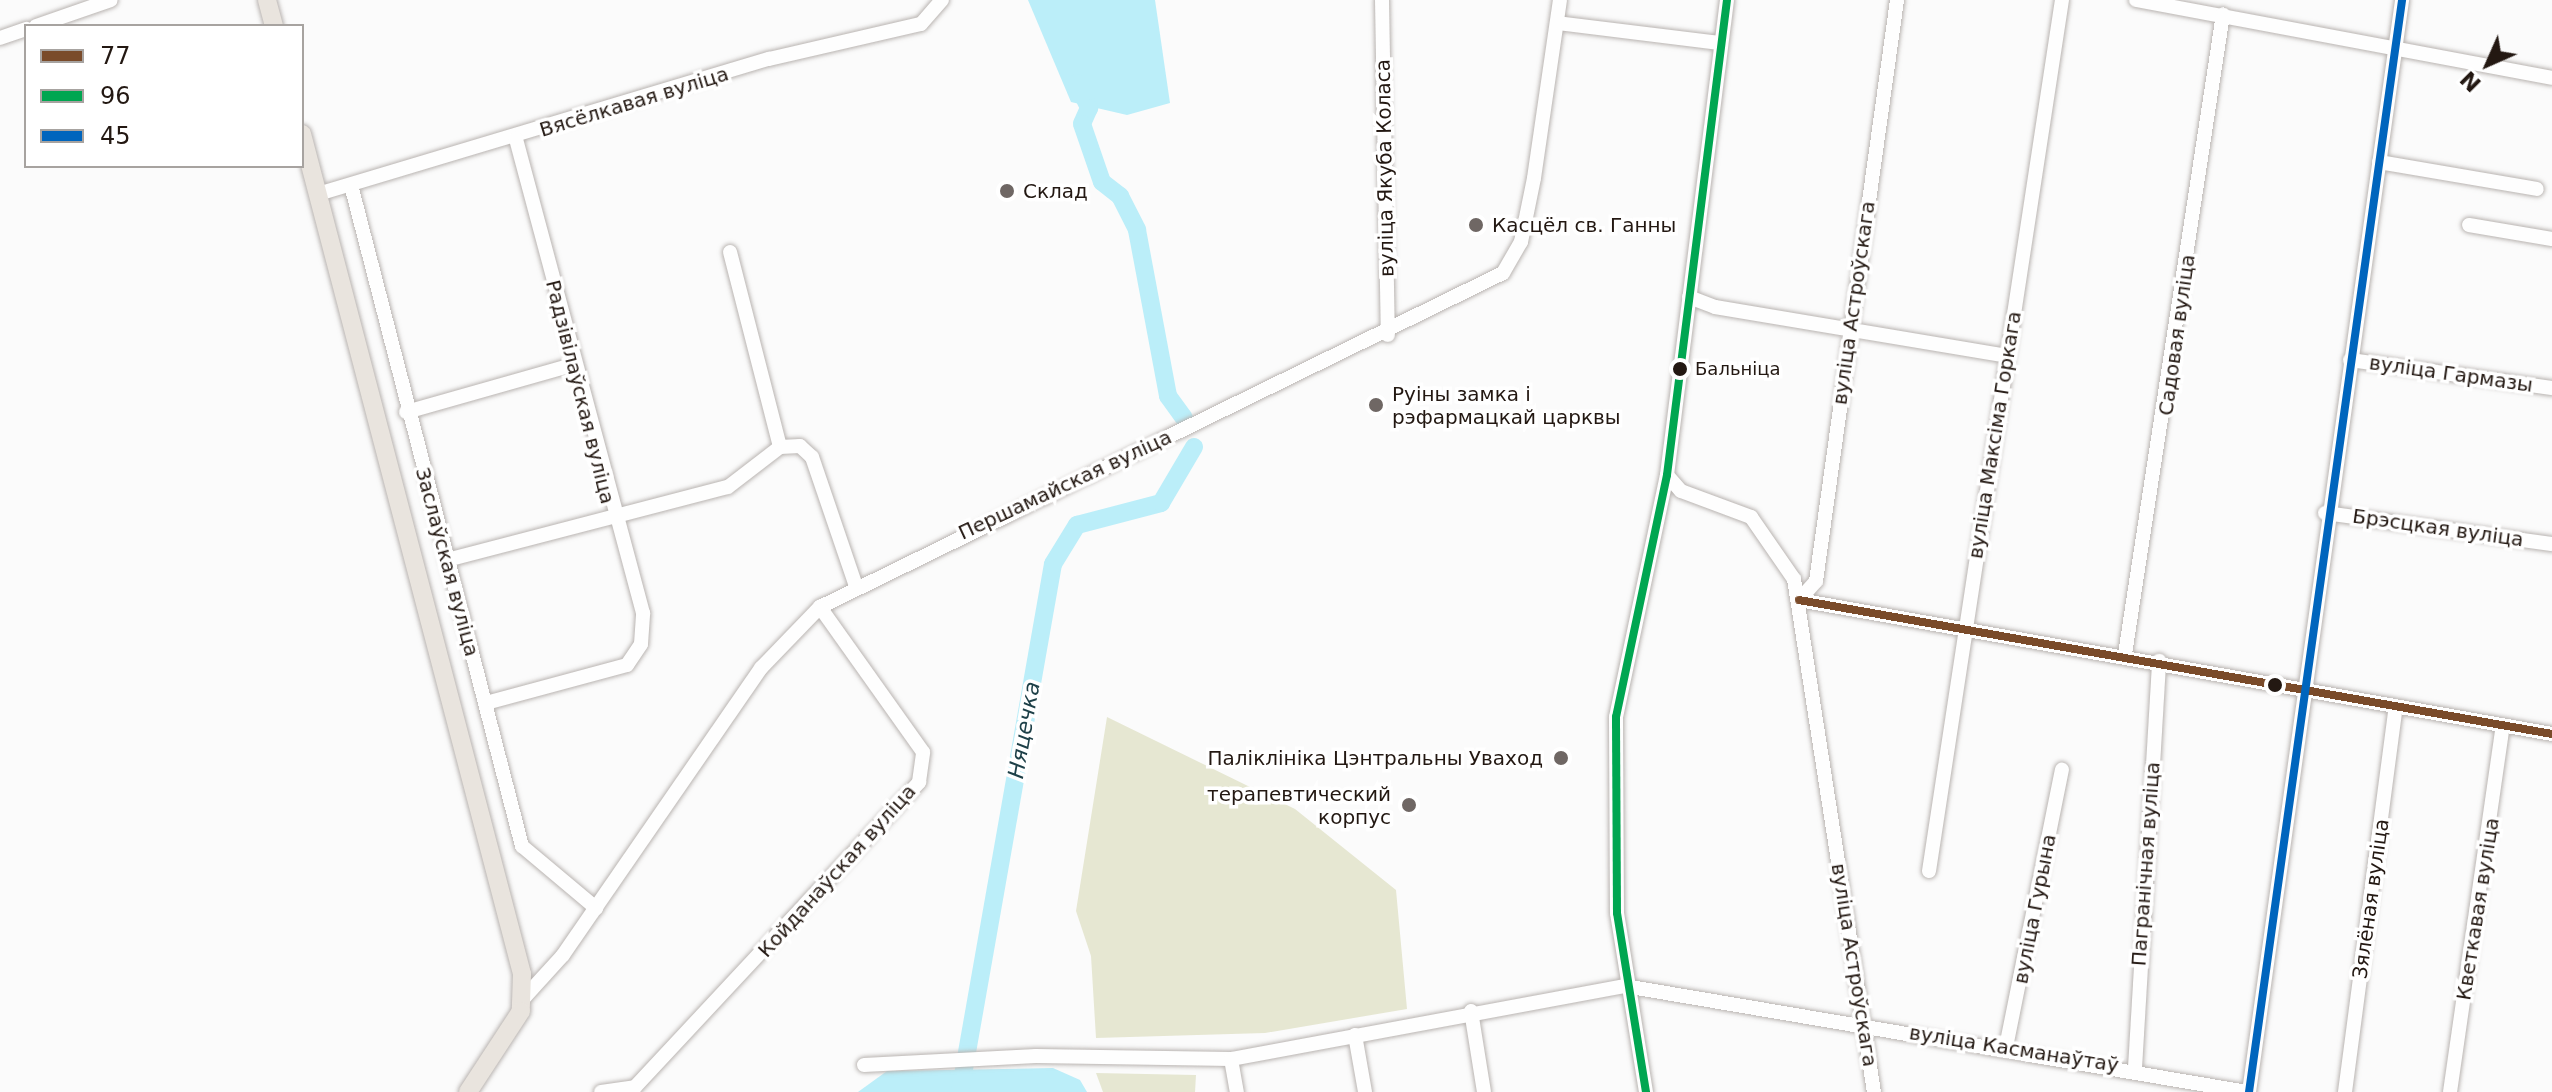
<!DOCTYPE html>
<meta charset="utf-8">
<style>
body{margin:0}
#map{position:relative;width:2552px;height:1092px;overflow:hidden;background:#fbfbfb;font-family:"DejaVu Sans",sans-serif}
div>[style]{position:absolute}
.green>*{inset:0;background:#e6e7d2}
.water>*{inset:0;background:#bbeef9}
.river>*{height:18px;margin:-9px;padding:0 9px;transform-origin:9px;border-radius:9px;background:#bbeef9}
.roads{filter:drop-shadow(0 0 2px #b9b4b1) drop-shadow(0 0 2px #b9b4b1)}
.minor>*{height:14px;margin:-7px;padding:0 7px;transform-origin:7px;border-radius:7px;background:#fefefe}
.major>*{height:18px;margin:-9px;padding:0 9px;transform-origin:9px;border-radius:9px;background:#e9e4de}
.bus-1>*{height:8px;margin:-4px;padding:0 4px;transform-origin:4px;border-radius:4px;background:#7a4b2a}
.bus-2>*{height:8px;margin:-4px;padding:0 4px;transform-origin:4px;border-radius:4px;background:#00a651}
.bus-3>*{height:8px;margin:-4px;padding:0 4px;transform-origin:4px;border-radius:4px;background:#0065bd}
.dots>*{width:22px;height:22px;translate:-50% -50%;box-sizing:border-box;border:4px solid #fff;border-radius:50%}
span{translate:-50% -50%;white-space:nowrap;text-align:center;line-height:1.15;-webkit-text-stroke:7px #fff;paint-order:stroke}
.bus-label{font-size:18px;color:#231812}
.left{translate:0 -50%;text-align:left}
.street-label{font-size:20px;color:#231812}
.poi-label{font-size:20px;color:#231812}
.right{translate:-100% -50%;text-align:right}
.water-label{font-size:22px;color:#1e4048;font-style:italic}
.legend{position:absolute;left:24px;top:24px;width:280px;height:144px;box-sizing:border-box;background:#fff;border:2px solid #a7a3a0;margin:0;padding:10px 14px;list-style:none;font-size:24px;color:#231812}
.legend li{display:flex;align-items:center;gap:16px;height:40px}
.legend b{width:40px;border:2px solid #a7a3a0}
.north{position:absolute;left:2448px;top:24px;width:80px;height:80px;-webkit-text-stroke:6px #fff;paint-order:stroke;rotate:225deg;font-size:22px;font-weight:700;line-height:32px;text-align:center;color:#231812}
.north::after{content:'';display:block;margin:auto;width:28px;height:36px;background:#231812;clip-path:polygon(50% 0,100% 100%,50% 72%,0 100%)}
</style>
<div id="map">
<div class="green">
<div style="clip-path:polygon(1107px 717px,1295px 809px,1396px 890px,1407px 1009px,1265px 1033px,1096px 1038px,1091px 956px,1076px 911px)"></div>
<div style="clip-path:polygon(1096px 1073px,1196px 1075px,1195px 1092px,1103px 1092px)"></div>
</div>
<div class="water">
<div style="clip-path:polygon(1028px 0,1155px 0,1170px 103px,1127px 115px,1071px 102px)"></div>
<div style="clip-path:polygon(1053px 1068px,1080px 1080px,1087px 1092px,858px 1092px,887px 1071px)"></div>
</div>
<div class="river">
<div style="left:1077px;top:83px;width:28px;rotate:64deg"></div>
<div style="left:1089px;top:108px;width:17px;rotate:114deg"></div>
<div style="left:1082px;top:124px;width:61px;rotate:71deg"></div>
<div style="left:1102px;top:182px;width:23px;rotate:38deg"></div>
<div style="left:1120px;top:196px;width:38px;rotate:63deg"></div>
<div style="left:1137px;top:230px;width:169px;rotate:79.4deg"></div>
<div style="left:1168px;top:396px;width:27px;rotate:54deg"></div>
<div style="left:960px;top:1092px;width:536px;rotate:-80.01deg"></div>
<div style="left:1053px;top:564px;width:46px;rotate:-58.4deg"></div>
<div style="left:1077px;top:525px;width:87px;rotate:-14.7deg"></div>
<div style="left:1161px;top:503px;width:65px;rotate:-59.5deg"></div>
</div>
<div class="roads">
<div class="minor">
<div style="left:1382px;top:0;width:335px;rotate:89deg"></div>
<div style="left:2136px;top:0;width:423px;rotate:10.6deg"></div>
<div style="left:1557px;top:23px;width:165px;rotate:7deg"></div>
<div style="left:36px;top:26px;width:79px;rotate:-19.1deg"></div>
<div style="left:0;top:38px;width:28px;rotate:-19deg"></div>
<div style="left:2379px;top:162px;width:160px;rotate:9.7deg"></div>
<div style="left:351px;top:185px;width:683px;rotate:75.5deg"></div>
<div style="left:522px;top:846px;width:97px;rotate:40deg"></div>
<div style="left:318px;top:194px;width:471px;rotate:-16.7deg"></div>
<div style="left:769px;top:59px;width:156px;rotate:-13deg"></div>
<div style="left:921px;top:24px;width:32px;rotate:-49deg"></div>
<div style="left:2469px;top:225px;width:84px;rotate:9.6deg"></div>
<div style="left:730px;top:252px;width:201px;rotate:75.6deg"></div>
<div style="left:1689px;top:297px;width:28px;rotate:21deg"></div>
<div style="left:1715px;top:307px;width:296px;rotate:9.5deg"></div>
<div style="left:2350px;top:360px;width:204px;rotate:7.9deg"></div>
<div style="left:406px;top:412px;width:173px;rotate:-15.8deg"></div>
<div style="left:780px;top:447px;width:20px;rotate:-3deg"></div>
<div style="left:800px;top:446px;width:16px;rotate:43deg"></div>
<div style="left:812px;top:457px;width:133px;rotate:71.2deg"></div>
<div style="left:1667px;top:475px;width:21px;rotate:49deg"></div>
<div style="left:1681px;top:491px;width:75px;rotate:20.4deg"></div>
<div style="left:1751px;top:517px;width:75px;rotate:55.3deg"></div>
<div style="left:1794px;top:579px;width:519px;rotate:81.14deg"></div>
<div style="left:2325px;top:513px;width:229px;rotate:7.8deg"></div>
<div style="left:447px;top:560px;width:290px;rotate:-14.6deg"></div>
<div style="left:728px;top:487px;width:66px;rotate:-37.6deg"></div>
<div style="left:1799px;top:600px;width:765px;rotate:10.09deg"></div>
<div style="left:1799px;top:600px;width:25px;rotate:-48deg"></div>
<div style="left:1816px;top:581px;width:587px;rotate:-82.06deg"></div>
<div style="left:2125px;top:654px;width:647px;rotate:-81.29deg"></div>
<div style="left:486px;top:703px;width:146px;rotate:-15.1deg"></div>
<div style="left:627px;top:665px;width:25px;rotate:-56deg"></div>
<div style="left:641px;top:644px;width:31px;rotate:-86deg"></div>
<div style="left:643px;top:613px;width:491px;rotate:-105deg"></div>
<div style="left:1929px;top:871px;width:881px;rotate:-81.32deg"></div>
<div style="left:523px;top:999px;width:59px;rotate:-47.7deg"></div>
<div style="left:563px;top:955px;width:349px;rotate:-55.4deg"></div>
<div style="left:761px;top:668px;width:85px;rotate:-46deg"></div>
<div style="left:820px;top:607px;width:760px;rotate:-26.06deg"></div>
<div style="left:1503px;top:273px;width:36px;rotate:-60deg"></div>
<div style="left:1521px;top:242px;width:65px;rotate:-78.5deg"></div>
<div style="left:1534px;top:178px;width:180px;rotate:-81.7deg"></div>
<div style="left:1471px;top:1011px;width:82px;rotate:80.9deg"></div>
<div style="left:1355px;top:1035px;width:58px;rotate:80deg"></div>
<div style="left:2006px;top:1047px;width:283px;rotate:-78.6deg"></div>
<div style="left:1231px;top:1059px;width:34px;rotate:80deg"></div>
<div style="left:864px;top:1065px;width:172px;rotate:-3deg"></div>
<div style="left:1036px;top:1056px;width:195px;rotate:0.9deg"></div>
<div style="left:1231px;top:1059px;width:401px;rotate:-10.5deg"></div>
<div style="left:1625px;top:986px;width:631px;rotate:9.67deg"></div>
<div style="left:2135px;top:1068px;width:408px;rotate:-86.6deg"></div>
<div style="left:601px;top:1092px;width:34px;rotate:-8deg"></div>
<div style="left:635px;top:1087px;width:417px;rotate:-47deg"></div>
<div style="left:919px;top:782px;width:30px;rotate:-82deg"></div>
<div style="left:923px;top:752px;width:178px;rotate:-125.4deg"></div>
<div style="left:1646px;top:1092px;width:181px;rotate:-99.2deg"></div>
<div style="left:1617px;top:913px;width:196px;rotate:-90.3deg"></div>
<div style="left:1616px;top:717px;width:247px;rotate:-78.1deg"></div>
<div style="left:1667px;top:475px;width:479px;rotate:-82.8deg"></div>
<div style="left:2249px;top:1092px;width:1103px;rotate:-82.02deg"></div>
<div style="left:2345px;top:1092px;width:389px;rotate:-82.5deg"></div>
<div style="left:2450px;top:1092px;width:370px;rotate:-81.8deg"></div>
</div>
<div class="major">
<div style="left:267px;top:0;width:27px;rotate:75deg"></div>
<div style="left:302px;top:134px;width:868px;rotate:75.32deg"></div>
<div style="left:522px;top:974px;width:37px;rotate:92deg"></div>
<div style="left:521px;top:1011px;width:97px;rotate:123.2deg"></div>
</div>
</div>
<div class="bus-1">
<div style="left:1799px;top:600px;width:765px;rotate:10.09deg"></div>
</div>
<div class="bus-2">
<div style="left:1646px;top:1092px;width:181px;rotate:-99.2deg"></div>
<div style="left:1617px;top:913px;width:196px;rotate:-90.3deg"></div>
<div style="left:1616px;top:717px;width:247px;rotate:-78.1deg"></div>
<div style="left:1667px;top:475px;width:479px;rotate:-82.8deg"></div>
</div>
<div class="bus-3">
<div style="left:2249px;top:1092px;width:1103px;rotate:-82.02deg"></div>
</div>
<div class="dots">
<div style="left:1007px;top:191px;background:#6f6764"></div>
<div style="left:1476px;top:225px;background:#6f6764"></div>
<div style="left:1680px;top:369px;background:#231812"></div>
<div style="left:1376px;top:405px;background:#6f6764"></div>
<div style="left:2275px;top:685px;background:#231812"></div>
<div style="left:1561px;top:758px;background:#6f6764"></div>
<div style="left:1409px;top:805px;background:#6f6764"></div>
</div>
<div class="bus-label">
<span class="left" style="left:1695px;top:369px">Бальніца</span>
</div>
<div class="street-label">
<span style="left:634px;top:102px;rotate:-17deg">Вясёлкавая вуліца</span>
<span style="left:1385px;top:168px;rotate:-91deg">вуліца Якуба Коласа</span>
<span style="left:1854px;top:303px;rotate:-82deg">вуліца Астроўскага</span>
<span style="left:2177px;top:335px;rotate:-82deg">Садовая вуліца</span>
<span style="left:2451px;top:374px;rotate:8deg">вуліца Гармазы</span>
<span style="left:580px;top:392px;rotate:76deg">Радзівілаўская вуліца</span>
<span style="left:1995px;top:435px;rotate:-81deg">вуліца Максіма Горкага</span>
<span style="left:1065px;top:485px;rotate:-25deg">Першамайская вуліца</span>
<span style="left:2438px;top:528px;rotate:8deg">Брэсцкая вуліца</span>
<span style="left:447px;top:562px;rotate:75deg">Заслаўская вуліца</span>
<span style="left:2146px;top:864px;rotate:-86deg">Пагранічная вуліца</span>
<span style="left:837px;top:871px;rotate:-48deg">Койданаўская вуліца</span>
<span style="left:2371px;top:899px;rotate:-82deg">Зялёная вуліца</span>
<span style="left:2035px;top:909px;rotate:-79deg">вуліца Гурына</span>
<span style="left:2478px;top:909px;rotate:-81deg">Кветкавая вуліца</span>
<span style="left:1854px;top:965px;rotate:81deg">вуліца Астроўскага</span>
<span style="left:2014px;top:1049px;rotate:9deg">вуліца Касманаўтаў</span>
</div>
<div class="poi-label">
<span class="left" style="left:1023px;top:191px">Склад</span>
<span class="left" style="left:1492px;top:225px">Касцёл св. Ганны</span>
<span class="left" style="left:1392px;top:406px">Руіны замка і<br>рэфармацкай царквы</span>
<span class="right" style="left:1543px;top:758px">Паліклініка Цэнтральны Уваход</span>
<span class="right" style="left:1391px;top:806px">терапевтический<br>корпус</span>
</div>
<div class="water-label">
<span style="left:1024px;top:730px;rotate:-80deg">Няцечка</span>
</div>
<ul class="legend">
<li><b style="height:10px;background:#7a4b2a"></b>77</li>
<li><b style="height:10px;background:#00a651"></b>96</li>
<li><b style="height:10px;background:#0065bd"></b>45</li>
</ul>
<div class="north">N</div>
</div>
